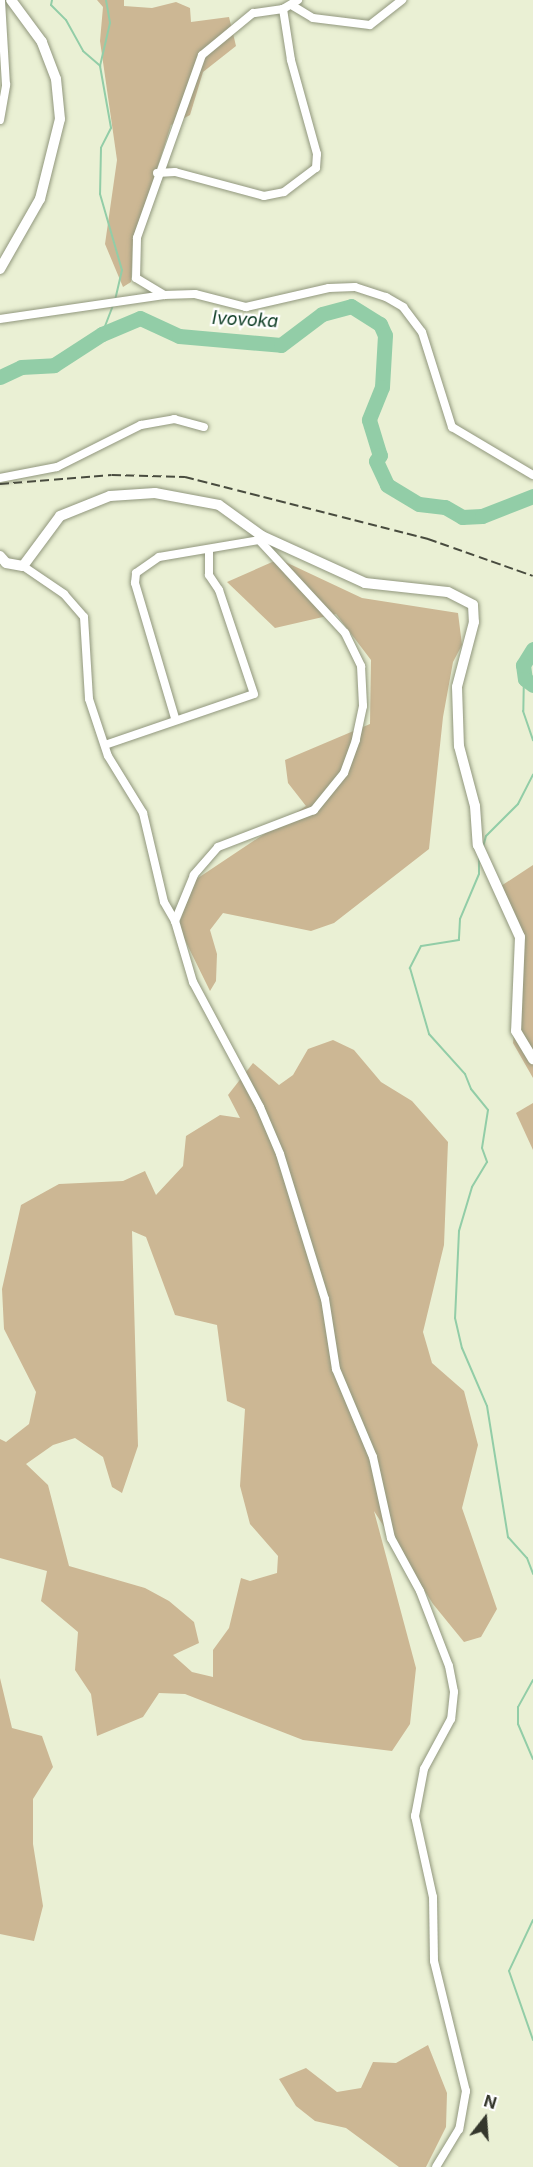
<!DOCTYPE html>
<style>
body{margin:0}
#map{position:relative;width:533px;height:2167px;overflow:hidden;background:#eaf0d4;font-family:Inter,sans-serif}
div>[style]{position:absolute}
.green>*{inset:0;background:#ccb794}
.stream>*{height:2px;margin:-1px;padding:0 1px;transform-origin:1px;border-radius:1px;background:#92cda7}
.river>*{height:15px;margin:-7.5px;padding:0 7.5px;transform-origin:7.5px;border-radius:7.5px;background:#92cda7}
.roads{filter:drop-shadow(0 0 2px #91977d) drop-shadow(0 0 2px #91977d)}
.minor>*{height:8px;margin:-4px;padding:0 4px;transform-origin:4px;border-radius:4px;background:#fff}
.tertiary>*{height:10px;margin:-5px;padding:0 5px;transform-origin:5px;border-radius:5px;background:#fff}
.rail>*{height:2px;margin-top:-1px;transform-origin:0;background:repeating-linear-gradient(90deg,#484b3e 0 9px,transparent 0 13.5px)}
span{translate:-50% -50%;white-space:nowrap;text-align:center;line-height:1.15;-webkit-text-stroke:4.5px #fff;paint-order:stroke}
.water-label{font-size:18px;color:#0d3c23;font-style:italic}
.north{position:absolute;left:455px;top:2089px;width:60px;height:60px;-webkit-text-stroke:4px #fff;paint-order:stroke;rotate:17deg;font-size:16px;font-weight:700;line-height:24px;text-align:center;color:#34372c}
.north::after{content:'';display:block;margin:auto;width:21px;height:27px;background:#34372c;clip-path:polygon(50% 0,100% 100%,50% 72%,0 100%)}
</style>
<div id="map">
<div class="green">
<div style="clip-path:polygon(97px 0,124px 0,124px 6px,152px 8px,176px 2px,190px 8px,191px 22px,229px 17px,236px 46px,203px 72px,190px 115px,171px 125px,133px 244px,131px 282px,123px 287px,105px 244px,117px 160px,100px 41px,103px 7px)"></div>
<div style="clip-path:polygon(279px 559px,362px 598px,458px 613px,462px 645px,453px 662px,443px 717px,429px 849px,334px 923px,311px 931px,223px 913px,210px 930px,217px 954px,216px 981px,210px 991px,178px 926px,195px 880px,306px 806px,288px 783px,285px 760px,370px 724px,371px 660px,336px 614px,275px 628px,227px 582px)"></div>
<div style="clip-path:polygon(533px 865px,533px 1078px,513px 1043px,522px 952px,498px 888px)"></div>
<div style="clip-path:polygon(evenodd,333px 1040px,354px 1050px,381px 1082px,412px 1101px,448px 1142px,444px 1245px,423px 1332px,432px 1363px,464px 1391px,478px 1445px,462px 1508px,497px 1609px,481px 1637px,464px 1642px,433px 1604px,374px 1511px,416px 1668px,410px 1724px,392px 1751px,303px 1740px,185px 1694px,159px 1693px,143px 1717px,97px 1736px,91px 1694px,75px 1670px,78px 1632px,41px 1601px,47px 1571px,0 1558px,0 1439px,6px 1442px,29px 1424px,36px 1392px,4px 1329px,2px 1289px,21px 1205px,59px 1184px,123px 1181px,145px 1171px,156px 1195px,183px 1166px,186px 1136px,220px 1115px,240px 1118px,228px 1095px,253px 1063px,279px 1085px,293px 1075px,308px 1049px,333px 1040px,132px 1231px,146px 1237px,175px 1315px,217px 1325px,227px 1401px,245px 1409px,240px 1486px,250px 1524px,278px 1556px,277px 1573px,250px 1581px,241px 1578px,229px 1628px,213px 1650px,213px 1677px,192px 1672px,173px 1655px,199px 1643px,194px 1622px,169px 1601px,145px 1588px,69px 1566px,48px 1485px,26px 1464px,53px 1445px,75px 1438px,103px 1457px,112px 1487px,122px 1493px,138px 1446px,132px 1231px)"></div>
<div style="clip-path:polygon(533px 1103px,533px 1150px,516px 1113px)"></div>
<div style="clip-path:polygon(0 1678px,12px 1728px,42px 1736px,53px 1767px,33px 1799px,33px 1844px,43px 1906px,34px 1941px,0 1934px)"></div>
<div style="clip-path:polygon(428px 2045px,447px 2093px,446px 2127px,426px 2167px,399px 2167px,346px 2128px,315px 2121px,296px 2106px,279px 2079px,306px 2068px,337px 2092px,361px 2088px,373px 2062px,396px 2063px)"></div>
</div>
<div class="stream">
<div style="left:52px;top:0;width:5px;rotate:101deg"></div>
<div style="left:51px;top:5px;width:21px;rotate:45deg"></div>
<div style="left:66px;top:20px;width:35px;rotate:61deg"></div>
<div style="left:83px;top:51px;width:23px;rotate:41deg"></div>
<div style="left:106px;top:0;width:23px;rotate:80deg"></div>
<div style="left:110px;top:23px;width:44px;rotate:103.1deg"></div>
<div style="left:100px;top:66px;width:63px;rotate:79.9deg"></div>
<div style="left:111px;top:128px;width:22px;rotate:117deg"></div>
<div style="left:101px;top:148px;width:46px;rotate:91.2deg"></div>
<div style="left:100px;top:194px;width:79px;rotate:73.9deg"></div>
<div style="left:122px;top:270px;width:31px;rotate:103deg"></div>
<div style="left:102px;top:334px;width:30px;rotate:-69deg"></div>
<div style="left:524px;top:672px;width:39px;rotate:91deg"></div>
<div style="left:523px;top:711px;width:31px;rotate:71deg"></div>
<div style="left:483px;top:847px;width:11px;rotate:-75deg"></div>
<div style="left:486px;top:836px;width:45px;rotate:-45deg"></div>
<div style="left:518px;top:804px;width:33px;rotate:-63deg"></div>
<div style="left:479px;top:858px;width:16px;rotate:90deg"></div>
<div style="left:479px;top:874px;width:49px;rotate:112.9deg"></div>
<div style="left:460px;top:919px;width:21px;rotate:93deg"></div>
<div style="left:459px;top:940px;width:38px;rotate:171deg"></div>
<div style="left:421px;top:946px;width:25px;rotate:117deg"></div>
<div style="left:410px;top:968px;width:69px;rotate:73.9deg"></div>
<div style="left:429px;top:1034px;width:54px;rotate:48deg"></div>
<div style="left:465px;top:1074px;width:16px;rotate:68deg"></div>
<div style="left:471px;top:1089px;width:27px;rotate:51deg"></div>
<div style="left:488px;top:1110px;width:38px;rotate:99deg"></div>
<div style="left:482px;top:1148px;width:15px;rotate:70deg"></div>
<div style="left:487px;top:1162px;width:29px;rotate:121deg"></div>
<div style="left:472px;top:1187px;width:46px;rotate:106.5deg"></div>
<div style="left:459px;top:1231px;width:87px;rotate:92.6deg"></div>
<div style="left:455px;top:1318px;width:31px;rotate:77deg"></div>
<div style="left:462px;top:1348px;width:63px;rotate:66.7deg"></div>
<div style="left:487px;top:1406px;width:133px;rotate:80.9deg"></div>
<div style="left:508px;top:1537px;width:28px;rotate:48deg"></div>
<div style="left:527px;top:1558px;width:17px;rotate:69deg"></div>
<div style="left:533px;top:1680px;width:31px;rotate:119deg"></div>
<div style="left:518px;top:1707px;width:17px;rotate:90deg"></div>
<div style="left:518px;top:1724px;width:38px;rotate:67deg"></div>
<div style="left:533px;top:1920px;width:56px;rotate:115.2deg"></div>
<div style="left:509px;top:1971px;width:73px;rotate:70.8deg"></div>
</div>
<div class="river">
<div style="left:0;top:377px;width:23px;rotate:-25deg"></div>
<div style="left:21px;top:367px;width:33px;rotate:-3deg"></div>
<div style="left:54px;top:365px;width:57px;rotate:-32.9deg"></div>
<div style="left:102px;top:334px;width:41px;rotate:-22.8deg"></div>
<div style="left:140px;top:318px;width:43px;rotate:24.8deg"></div>
<div style="left:179px;top:336px;width:102px;rotate:5deg"></div>
<div style="left:281px;top:345px;width:51px;rotate:-37.1deg"></div>
<div style="left:322px;top:314px;width:30px;rotate:-15deg"></div>
<div style="left:351px;top:306px;width:34px;rotate:32deg"></div>
<div style="left:380px;top:324px;width:12px;rotate:66deg"></div>
<div style="left:385px;top:335px;width:52px;rotate:93.3deg"></div>
<div style="left:382px;top:387px;width:35px;rotate:112deg"></div>
<div style="left:369px;top:420px;width:37px;rotate:73deg"></div>
<div style="left:380px;top:455px;width:7px;rotate:124deg"></div>
<div style="left:376px;top:461px;width:26px;rotate:65deg"></div>
<div style="left:387px;top:485px;width:37px;rotate:31deg"></div>
<div style="left:419px;top:504px;width:26px;rotate:7deg"></div>
<div style="left:445px;top:507px;width:20px;rotate:30deg"></div>
<div style="left:462px;top:517px;width:20px;rotate:-3deg"></div>
<div style="left:482px;top:516px;width:55px;rotate:-21.4deg"></div>
<div style="left:533px;top:649px;width:19px;rotate:122deg"></div>
<div style="left:523px;top:665px;width:14px;rotate:82deg"></div>
<div style="left:525px;top:679px;width:10px;rotate:37deg"></div>
</div>
<div class="roads">
<div class="minor">
<div style="left:298px;top:0;width:17px;rotate:149deg"></div>
<div style="left:283px;top:9px;width:30px;rotate:172deg"></div>
<div style="left:253px;top:13px;width:66px;rotate:140.5deg"></div>
<div style="left:202px;top:55px;width:194px;rotate:109.6deg"></div>
<div style="left:137px;top:238px;width:40px;rotate:91.4deg"></div>
<div style="left:136px;top:278px;width:33px;rotate:31deg"></div>
<div style="left:164px;top:295px;width:31px;rotate:-2deg"></div>
<div style="left:195px;top:294px;width:53px;rotate:14.3deg"></div>
<div style="left:246px;top:307px;width:85px;rotate:-12.9deg"></div>
<div style="left:329px;top:288px;width:26px;rotate:-2deg"></div>
<div style="left:355px;top:287px;width:33px;rotate:18deg"></div>
<div style="left:386px;top:297px;width:20px;rotate:30deg"></div>
<div style="left:403px;top:307px;width:31px;rotate:53deg"></div>
<div style="left:422px;top:332px;width:100px;rotate:72.5deg"></div>
<div style="left:452px;top:427px;width:94px;rotate:30.7deg"></div>
<div style="left:293px;top:6px;width:23px;rotate:31deg"></div>
<div style="left:313px;top:18px;width:57px;rotate:7deg"></div>
<div style="left:370px;top:25px;width:41px;rotate:-38deg"></div>
<div style="left:0;top:120px;width:36px;rotate:-80deg"></div>
<div style="left:6px;top:85px;width:85px;rotate:-93.4deg"></div>
<div style="left:157px;top:173px;width:18px;rotate:-3deg"></div>
<div style="left:175px;top:172px;width:92px;rotate:15.1deg"></div>
<div style="left:264px;top:196px;width:20px;rotate:-11deg"></div>
<div style="left:284px;top:192px;width:40px;rotate:-37deg"></div>
<div style="left:316px;top:168px;width:14px;rotate:-86deg"></div>
<div style="left:317px;top:154px;width:98px;rotate:-105.5deg"></div>
<div style="left:291px;top:60px;width:52px;rotate:-98.9deg"></div>
<div style="left:0;top:319px;width:166px;rotate:-8.3deg"></div>
<div style="left:0;top:478px;width:58px;rotate:-10.9deg"></div>
<div style="left:57px;top:467px;width:94px;rotate:-26.6deg"></div>
<div style="left:141px;top:425px;width:34px;rotate:-10deg"></div>
<div style="left:174px;top:419px;width:31px;rotate:15deg"></div>
<div style="left:262px;top:536px;width:5px;rotate:127deg"></div>
<div style="left:259px;top:540px;width:127px;rotate:47.2deg"></div>
<div style="left:345px;top:633px;width:37px;rotate:64deg"></div>
<div style="left:361px;top:666px;width:40px;rotate:87.1deg"></div>
<div style="left:363px;top:706px;width:35px;rotate:102deg"></div>
<div style="left:356px;top:740px;width:35px;rotate:110deg"></div>
<div style="left:344px;top:773px;width:48px;rotate:129deg"></div>
<div style="left:314px;top:810px;width:103px;rotate:158.9deg"></div>
<div style="left:218px;top:847px;width:37px;rotate:131deg"></div>
<div style="left:194px;top:875px;width:50px;rotate:112.4deg"></div>
<div style="left:175px;top:921px;width:64px;rotate:73.6deg"></div>
<div style="left:193px;top:982px;width:142px;rotate:61.8deg"></div>
<div style="left:260px;top:1107px;width:51px;rotate:66.9deg"></div>
<div style="left:280px;top:1154px;width:152px;rotate:72.8deg"></div>
<div style="left:325px;top:1299px;width:71px;rotate:81.1deg"></div>
<div style="left:336px;top:1369px;width:95px;rotate:67.2deg"></div>
<div style="left:373px;top:1457px;width:83px;rotate:77.5deg"></div>
<div style="left:391px;top:1538px;width:60px;rotate:61.3deg"></div>
<div style="left:420px;top:1591px;width:80px;rotate:68.9deg"></div>
<div style="left:449px;top:1666px;width:26px;rotate:79deg"></div>
<div style="left:454px;top:1692px;width:27px;rotate:96deg"></div>
<div style="left:451px;top:1719px;width:57px;rotate:118.4deg"></div>
<div style="left:424px;top:1769px;width:48px;rotate:100.8deg"></div>
<div style="left:415px;top:1816px;width:83px;rotate:77.5deg"></div>
<div style="left:433px;top:1897px;width:64px;rotate:89.1deg"></div>
<div style="left:434px;top:1961px;width:134px;rotate:76.2deg"></div>
<div style="left:466px;top:2091px;width:39px;rotate:100deg"></div>
<div style="left:459px;top:2129px;width:44px;rotate:121.2deg"></div>
<div style="left:23px;top:566px;width:50px;rotate:34.3deg"></div>
<div style="left:64px;top:594px;width:30px;rotate:49deg"></div>
<div style="left:84px;top:617px;width:82px;rotate:86.5deg"></div>
<div style="left:89px;top:699px;width:60px;rotate:71.6deg"></div>
<div style="left:108px;top:756px;width:67px;rotate:58.4deg"></div>
<div style="left:143px;top:813px;width:91px;rotate:76.7deg"></div>
<div style="left:164px;top:902px;width:22px;rotate:60deg"></div>
<div style="left:175px;top:718px;width:141px;rotate:-106.5deg"></div>
<div style="left:135px;top:583px;width:10px;rotate:-84deg"></div>
<div style="left:136px;top:573px;width:28px;rotate:-35deg"></div>
<div style="left:159px;top:557px;width:101px;rotate:-9.6deg"></div>
<div style="left:105px;top:745px;width:157px;rotate:-18.9deg"></div>
<div style="left:254px;top:694px;width:110px;rotate:-108.6deg"></div>
<div style="left:219px;top:590px;width:18px;rotate:-124deg"></div>
<div style="left:209px;top:575px;width:25px;rotate:-90deg"></div>
</div>
<div class="tertiary">
<div style="left:0;top:269px;width:81px;rotate:-60.3deg"></div>
<div style="left:40px;top:199px;width:82px;rotate:-76deg"></div>
<div style="left:60px;top:119px;width:40px;rotate:-95.7deg"></div>
<div style="left:56px;top:79px;width:40px;rotate:-111deg"></div>
<div style="left:42px;top:42px;width:52px;rotate:-126.4deg"></div>
<div style="left:0;top:556px;width:9px;rotate:49deg"></div>
<div style="left:6px;top:563px;width:17px;rotate:10deg"></div>
<div style="left:23px;top:566px;width:62px;rotate:-53.5deg"></div>
<div style="left:60px;top:516px;width:54px;rotate:-21.8deg"></div>
<div style="left:110px;top:496px;width:45px;rotate:-3.8deg"></div>
<div style="left:155px;top:493px;width:65px;rotate:10.6deg"></div>
<div style="left:219px;top:505px;width:53px;rotate:35.8deg"></div>
<div style="left:262px;top:536px;width:113px;rotate:24.5deg"></div>
<div style="left:365px;top:583px;width:83px;rotate:6.2deg"></div>
<div style="left:448px;top:592px;width:28px;rotate:27deg"></div>
<div style="left:473px;top:605px;width:17px;rotate:87deg"></div>
<div style="left:474px;top:622px;width:67px;rotate:104.7deg"></div>
<div style="left:457px;top:687px;width:59px;rotate:88.1deg"></div>
<div style="left:459px;top:746px;width:62px;rotate:75.1deg"></div>
<div style="left:475px;top:806px;width:39px;rotate:86deg"></div>
<div style="left:478px;top:845px;width:101px;rotate:65.5deg"></div>
<div style="left:520px;top:937px;width:94px;rotate:92.4deg"></div>
<div style="left:516px;top:1031px;width:33px;rotate:59deg"></div>
</div>
</div>
<div class="rail">
<div style="left:0;top:484px;width:112px;rotate:-4.6deg"></div>
<div style="left:112px;top:475px;width:73px;rotate:1.6deg"></div>
<div style="left:185px;top:477px;width:251px;rotate:14.3deg"></div>
<div style="left:428px;top:539px;width:111px;rotate:19.4deg"></div>
</div>
<div class="water-label">
<span style="left:245px;top:320px;rotate:3deg">Ivovoka</span>
</div>
<div class="north">N</div>
</div>
